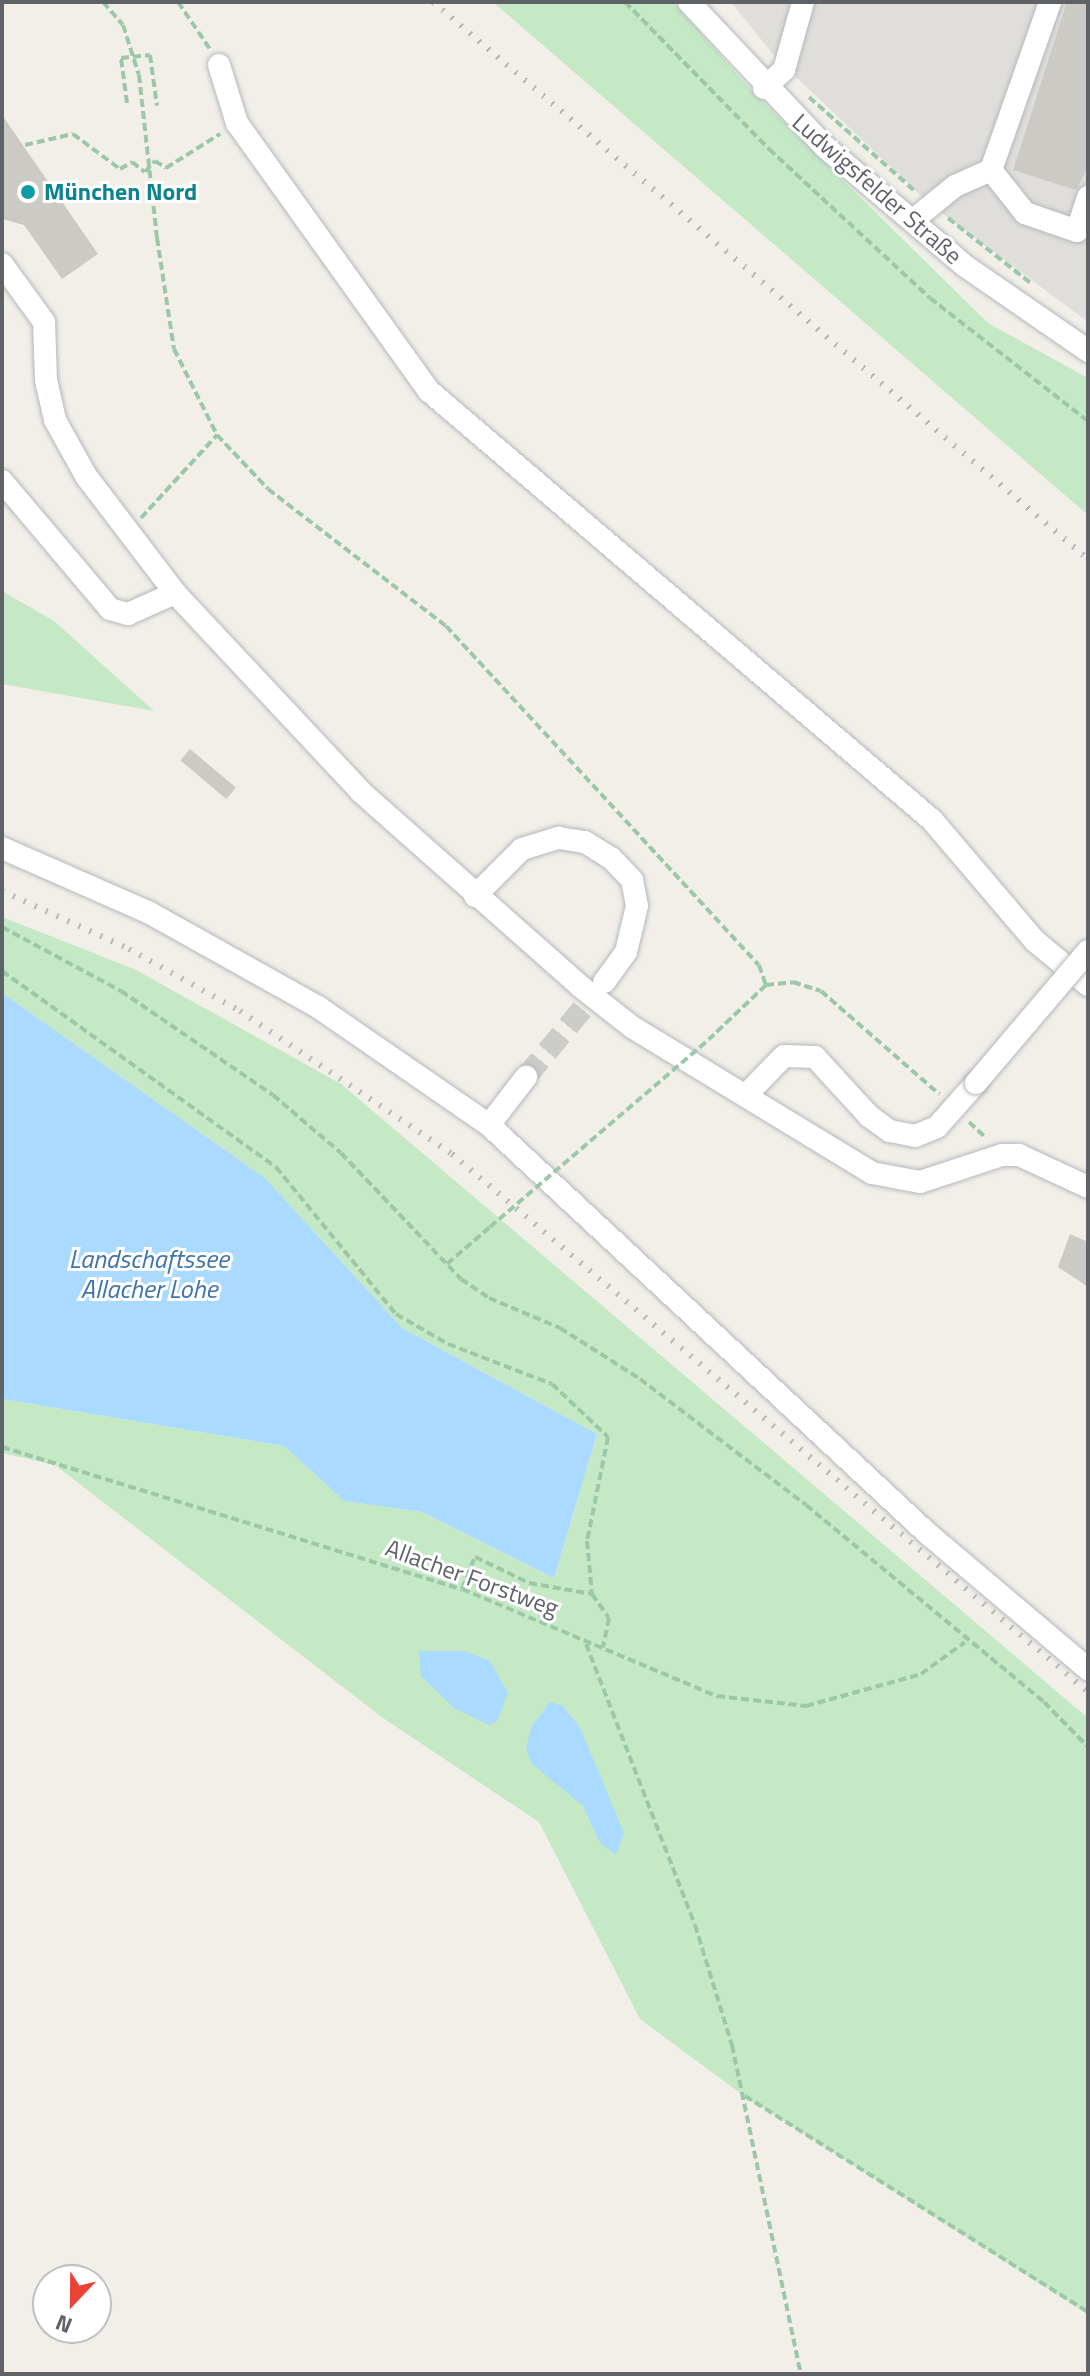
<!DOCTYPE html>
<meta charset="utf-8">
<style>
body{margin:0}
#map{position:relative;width:1090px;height:2376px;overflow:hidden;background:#f1efe8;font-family:"Titillium Web",sans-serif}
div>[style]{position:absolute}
.industrial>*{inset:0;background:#e0deda}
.green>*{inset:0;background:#c5e8c5}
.water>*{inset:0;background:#aadaff}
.building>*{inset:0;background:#cccac5;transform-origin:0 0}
.minor-tunnel>*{height:22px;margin-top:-11px;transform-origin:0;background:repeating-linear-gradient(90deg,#ccccc8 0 22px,transparent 0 33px)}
.path>*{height:4px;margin-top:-2px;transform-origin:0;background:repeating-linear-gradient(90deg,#9cc7a9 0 8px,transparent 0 12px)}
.roads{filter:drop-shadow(0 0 2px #b5b8bc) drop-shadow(0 0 2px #b5b8bc)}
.minor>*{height:22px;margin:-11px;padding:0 11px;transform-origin:11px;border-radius:11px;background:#fff}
.rail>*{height:6px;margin-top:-3px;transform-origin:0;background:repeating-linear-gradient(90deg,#b6b7b8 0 2px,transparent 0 12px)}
.path-bridge>*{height:4px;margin-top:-2px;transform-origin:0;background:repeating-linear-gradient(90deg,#9cc7a9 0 8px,transparent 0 12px)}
.bridges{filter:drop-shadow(0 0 2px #b5b8bc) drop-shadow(0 0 2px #b5b8bc)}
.minor-bridge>*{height:22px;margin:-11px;padding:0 11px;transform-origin:11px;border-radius:11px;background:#fff}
.dots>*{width:22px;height:22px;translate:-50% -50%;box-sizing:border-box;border:4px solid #fff;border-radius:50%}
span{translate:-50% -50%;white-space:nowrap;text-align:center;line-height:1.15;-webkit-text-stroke:6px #fff;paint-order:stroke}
.street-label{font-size:24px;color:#5f6368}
.culture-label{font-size:24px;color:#0d838f;font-weight:700}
.left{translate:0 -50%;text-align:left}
.water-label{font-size:26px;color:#4174aa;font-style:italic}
.frame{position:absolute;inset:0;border:4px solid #5f6368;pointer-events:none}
.north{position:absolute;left:32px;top:2264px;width:80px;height:80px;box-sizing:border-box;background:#fff;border:2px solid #bfc1c3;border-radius:50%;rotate:202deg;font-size:22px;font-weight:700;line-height:32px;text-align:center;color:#5f6368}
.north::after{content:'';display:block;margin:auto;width:28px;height:36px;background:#ea4335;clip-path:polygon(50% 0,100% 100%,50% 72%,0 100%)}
</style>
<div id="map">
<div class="industrial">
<div style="clip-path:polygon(731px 2px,1088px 2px,1088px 322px,931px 205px,776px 58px)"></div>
</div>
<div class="green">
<div style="clip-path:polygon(493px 2px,673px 2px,753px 92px,988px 323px,1088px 378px,1088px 515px)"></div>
<div style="clip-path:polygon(2px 591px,54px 621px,154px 711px,2px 684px)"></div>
<div style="clip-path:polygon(2px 917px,134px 969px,341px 1084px,1088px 1718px,1088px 2314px,744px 2096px,640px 2019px,539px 1822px,383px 1718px,55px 1465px,2px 1453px,2px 1399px,284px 1446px,344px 1501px,422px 1512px,554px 1578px,597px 1434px,402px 1328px,265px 1178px,2px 993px)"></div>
</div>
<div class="water">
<div style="clip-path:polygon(2px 993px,265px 1178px,402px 1328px,597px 1434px,554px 1578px,422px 1512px,344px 1501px,284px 1446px,2px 1399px)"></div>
<div style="clip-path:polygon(419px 1651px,464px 1651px,490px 1661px,508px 1693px,497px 1721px,489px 1725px,454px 1708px,421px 1676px)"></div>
<div style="clip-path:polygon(550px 1702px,562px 1705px,580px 1728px,597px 1768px,624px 1833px,616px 1855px,600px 1843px,583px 1806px,531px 1763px,526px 1747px,532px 1726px)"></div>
</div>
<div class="building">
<div style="clip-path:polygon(1067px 2px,1088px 2px,1088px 167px,1076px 190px,1013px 170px)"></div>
<div style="clip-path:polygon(2px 115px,98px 254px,62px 279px,24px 225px,2px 219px)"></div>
<div style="left:190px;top:749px;width:60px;height:15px;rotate:40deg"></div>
<div style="clip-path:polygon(1070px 1234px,1088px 1242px,1088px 1287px,1058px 1267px)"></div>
</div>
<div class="minor-tunnel">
<div style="left:526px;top:1077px;width:122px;rotate:-50.3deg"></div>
</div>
<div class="path">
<div style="left:103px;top:2px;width:30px;rotate:49deg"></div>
<div style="left:123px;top:25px;width:52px;rotate:72.3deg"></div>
<div style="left:178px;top:2px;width:57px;rotate:55.8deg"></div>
<div style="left:625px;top:2px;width:206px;rotate:45.6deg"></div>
<div style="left:769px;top:149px;width:219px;rotate:42.8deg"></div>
<div style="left:930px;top:298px;width:200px;rotate:37.9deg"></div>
<div style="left:809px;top:97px;width:143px;rotate:41.6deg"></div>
<div style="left:127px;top:103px;width:45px;rotate:-97.6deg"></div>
<div style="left:121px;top:58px;width:29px;rotate:-6deg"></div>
<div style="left:150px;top:55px;width:51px;rotate:82.2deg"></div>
<div style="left:25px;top:145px;width:49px;rotate:-12.9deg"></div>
<div style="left:73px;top:134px;width:59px;rotate:36.7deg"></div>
<div style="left:120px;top:169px;width:14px;rotate:-30deg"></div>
<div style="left:132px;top:162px;width:16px;rotate:38deg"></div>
<div style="left:145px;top:172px;width:15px;rotate:-48deg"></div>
<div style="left:155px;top:161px;width:13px;rotate:32deg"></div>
<div style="left:166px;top:168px;width:64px;rotate:-32.2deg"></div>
<div style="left:948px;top:218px;width:107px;rotate:38.2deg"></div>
<div style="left:157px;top:238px;width:112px;rotate:81.3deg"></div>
<div style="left:174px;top:349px;width:96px;rotate:63.4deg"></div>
<div style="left:217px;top:435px;width:74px;rotate:46.6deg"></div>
<div style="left:268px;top:489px;width:225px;rotate:37.6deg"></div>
<div style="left:446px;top:626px;width:461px;rotate:47.3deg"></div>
<div style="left:759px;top:965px;width:21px;rotate:71deg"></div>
<div style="left:766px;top:985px;width:79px;rotate:136.5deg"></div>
<div style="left:141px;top:518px;width:113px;rotate:-47.5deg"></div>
<div style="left:2px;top:927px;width:135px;rotate:28.3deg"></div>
<div style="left:121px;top:991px;width:184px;rotate:34.4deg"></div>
<div style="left:273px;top:1095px;width:89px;rotate:40.5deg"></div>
<div style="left:341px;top:1153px;width:174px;rotate:46.4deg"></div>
<div style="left:461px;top:1279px;width:34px;rotate:34deg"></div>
<div style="left:489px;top:1298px;width:77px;rotate:22.9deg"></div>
<div style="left:560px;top:1328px;width:95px;rotate:32.5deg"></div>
<div style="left:640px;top:1379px;width:208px;rotate:37.2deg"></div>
<div style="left:806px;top:1505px;width:309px;rotate:39.6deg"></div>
<div style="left:1044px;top:1702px;width:63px;rotate:45.6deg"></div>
<div style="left:2px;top:971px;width:337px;rotate:35.6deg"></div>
<div style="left:276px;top:1167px;width:190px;rotate:50.8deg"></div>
<div style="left:396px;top:1314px;width:60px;rotate:30deg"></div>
<div style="left:448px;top:1344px;width:111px;rotate:21deg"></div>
<div style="left:552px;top:1384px;width:77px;rotate:43.4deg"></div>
<div style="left:608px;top:1437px;width:106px;rotate:101.4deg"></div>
<div style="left:587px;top:1541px;width:53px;rotate:84.6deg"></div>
<div style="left:592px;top:1594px;width:29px;rotate:55deg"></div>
<div style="left:609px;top:1618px;width:30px;rotate:102deg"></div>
<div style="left:766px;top:985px;width:27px;rotate:-6deg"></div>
<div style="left:793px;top:982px;width:29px;rotate:18deg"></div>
<div style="left:821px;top:991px;width:157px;rotate:41.1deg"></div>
<div style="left:969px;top:1122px;width:23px;rotate:43deg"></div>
<div style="left:447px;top:1264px;width:57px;rotate:-40.7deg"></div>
<div style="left:2px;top:1447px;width:481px;rotate:17.2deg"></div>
<div style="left:462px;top:1589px;width:277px;rotate:22.8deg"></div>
<div style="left:717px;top:1696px;width:90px;rotate:6.4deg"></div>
<div style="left:806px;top:1706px;width:119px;rotate:-15.5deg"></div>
<div style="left:921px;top:1674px;width:54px;rotate:-36deg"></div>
<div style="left:462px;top:1589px;width:35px;rotate:-68deg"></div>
<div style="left:475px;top:1557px;width:60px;rotate:25.7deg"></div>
<div style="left:529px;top:1583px;width:64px;rotate:9.9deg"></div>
<div style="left:586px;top:1644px;width:301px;rotate:68.8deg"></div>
<div style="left:695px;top:1925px;width:126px;rotate:72.9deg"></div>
<div style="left:732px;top:2045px;width:336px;rotate:78.2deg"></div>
<div style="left:745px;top:2096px;width:405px;rotate:32.2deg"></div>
</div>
<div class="roads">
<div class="minor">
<div style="left:689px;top:2px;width:197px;rotate:46.8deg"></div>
<div style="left:824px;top:146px;width:185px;rotate:40.4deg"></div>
<div style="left:965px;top:266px;width:150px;rotate:34.6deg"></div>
<div style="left:219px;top:65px;width:61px;rotate:72.8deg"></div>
<div style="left:237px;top:123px;width:330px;rotate:54.4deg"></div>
<div style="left:429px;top:391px;width:661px;rotate:40.46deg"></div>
<div style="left:932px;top:820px;width:159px;rotate:49.6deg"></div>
<div style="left:1035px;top:941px;width:69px;rotate:39.7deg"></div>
<div style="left:764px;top:88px;width:27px;rotate:-42deg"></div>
<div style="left:784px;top:70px;width:71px;rotate:-74.4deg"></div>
<div style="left:991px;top:170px;width:55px;rotate:51.7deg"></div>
<div style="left:1025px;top:213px;width:55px;rotate:19.1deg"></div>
<div style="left:1077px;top:231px;width:36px;rotate:-72deg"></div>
<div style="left:912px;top:221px;width:55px;rotate:-39.1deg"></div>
<div style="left:955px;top:186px;width:39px;rotate:-24deg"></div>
<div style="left:991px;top:170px;width:178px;rotate:-70.6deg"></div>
<div style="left:2px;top:264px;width:72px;rotate:54.1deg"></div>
<div style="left:44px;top:322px;width:58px;rotate:88deg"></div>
<div style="left:46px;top:380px;width:41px;rotate:77.3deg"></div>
<div style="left:55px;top:420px;width:64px;rotate:61deg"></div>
<div style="left:86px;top:476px;width:147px;rotate:52.7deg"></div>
<div style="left:175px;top:593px;width:272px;rotate:46.9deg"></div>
<div style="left:361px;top:792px;width:293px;rotate:41.5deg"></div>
<div style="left:580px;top:986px;width:66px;rotate:38.3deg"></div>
<div style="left:632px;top:1027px;width:281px;rotate:31.3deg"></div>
<div style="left:872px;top:1173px;width:49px;rotate:10.6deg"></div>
<div style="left:920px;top:1182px;width:86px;rotate:-18.2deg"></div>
<div style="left:1002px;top:1155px;width:17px"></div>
<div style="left:1019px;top:1155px;width:76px;rotate:24.9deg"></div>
<div style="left:2px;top:481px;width:167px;rotate:49.8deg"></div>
<div style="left:110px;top:609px;width:19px;rotate:16deg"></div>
<div style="left:128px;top:614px;width:51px;rotate:-24.1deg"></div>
<div style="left:2px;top:848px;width:159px;rotate:23.7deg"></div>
<div style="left:148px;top:912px;width:195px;rotate:29.2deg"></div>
<div style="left:318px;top:1007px;width:208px;rotate:34.6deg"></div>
<div style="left:489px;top:1125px;width:599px;rotate:42.97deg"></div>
<div style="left:927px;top:1533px;width:211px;rotate:40.2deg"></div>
<div style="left:475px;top:896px;width:66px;rotate:-45deg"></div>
<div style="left:522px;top:849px;width:39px;rotate:-17deg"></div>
<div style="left:559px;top:838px;width:26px;rotate:9deg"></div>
<div style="left:585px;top:842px;width:31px;rotate:32deg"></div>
<div style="left:611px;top:858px;width:30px;rotate:46deg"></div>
<div style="left:632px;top:880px;width:26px;rotate:79deg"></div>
<div style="left:637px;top:906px;width:47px;rotate:103.4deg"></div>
<div style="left:626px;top:952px;width:37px;rotate:126deg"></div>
<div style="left:747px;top:1094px;width:53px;rotate:-45.8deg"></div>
<div style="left:784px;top:1056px;width:31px;rotate:2deg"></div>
<div style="left:815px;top:1057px;width:80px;rotate:47.5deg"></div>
<div style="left:869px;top:1116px;width:26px;rotate:36deg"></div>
<div style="left:890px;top:1131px;width:25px;rotate:11deg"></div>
<div style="left:915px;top:1136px;width:24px;rotate:-22deg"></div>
<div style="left:937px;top:1127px;width:59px;rotate:-48.4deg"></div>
<div style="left:489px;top:1125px;width:61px;rotate:-52.4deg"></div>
</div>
</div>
<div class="rail">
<div style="left:433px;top:2px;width:860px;rotate:40.38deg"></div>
<div style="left:2px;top:891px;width:140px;rotate:24.5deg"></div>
<div style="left:129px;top:949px;width:127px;rotate:29.2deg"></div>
<div style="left:240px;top:1011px;width:256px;rotate:34deg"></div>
<div style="left:452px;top:1154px;width:833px;rotate:40.23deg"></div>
</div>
<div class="path-bridge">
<div style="left:139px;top:75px;width:164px;rotate:83.7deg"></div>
<div style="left:490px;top:1227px;width:289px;rotate:-40.6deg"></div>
</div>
<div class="bridges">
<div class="minor-bridge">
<div style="left:976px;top:1083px;width:173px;rotate:-49.7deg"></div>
</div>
</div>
<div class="dots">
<div style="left:28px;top:192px;background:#0f9aa8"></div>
</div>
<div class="street-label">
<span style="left:877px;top:189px;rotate:41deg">Ludwigsfelder Straße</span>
<span style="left:472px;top:1578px;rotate:20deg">Allacher Forstweg</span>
</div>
<div class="culture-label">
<span class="left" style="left:44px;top:192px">München Nord</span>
</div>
<div class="water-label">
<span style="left:149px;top:1274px">Landschaftssee<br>Allacher Lohe</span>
</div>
<div class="frame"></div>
<div class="north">N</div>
</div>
